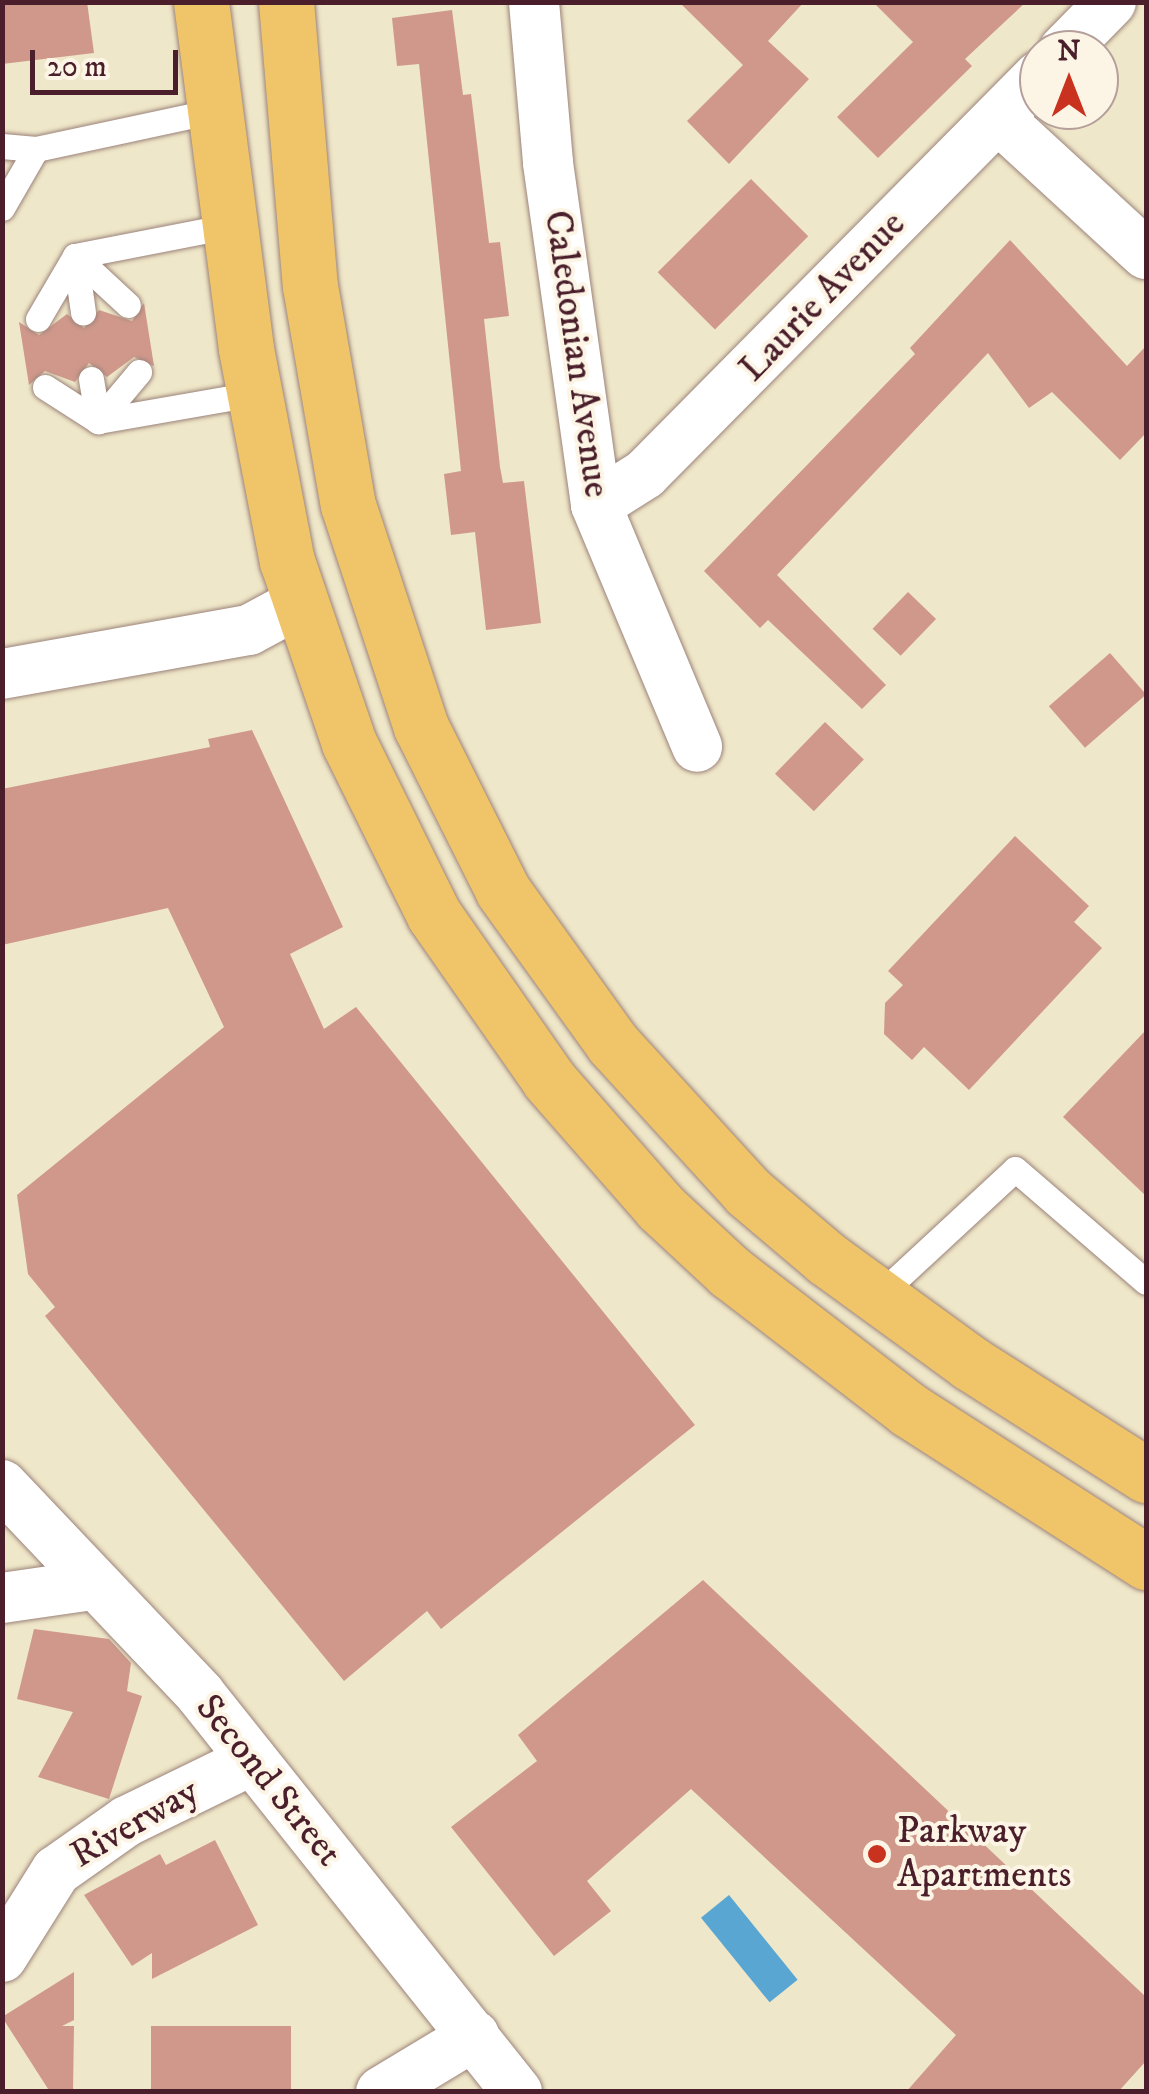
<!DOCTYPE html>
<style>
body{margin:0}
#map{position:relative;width:1149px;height:2094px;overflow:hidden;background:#efe7c9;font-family:"IM FELL DW Pica",serif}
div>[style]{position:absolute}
.water>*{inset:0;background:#59a6d2;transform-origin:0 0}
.building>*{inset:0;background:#cf988b;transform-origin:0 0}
.roads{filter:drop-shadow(0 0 2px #9c837a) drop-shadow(0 0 2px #9c837a)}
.service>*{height:25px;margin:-12.5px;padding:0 12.5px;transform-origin:12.5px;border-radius:12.5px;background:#fff}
.minor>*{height:50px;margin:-25px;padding:0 25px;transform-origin:25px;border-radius:25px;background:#fff}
.trunk>*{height:55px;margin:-27.5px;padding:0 27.5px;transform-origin:27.5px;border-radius:27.5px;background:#f0c469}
.dots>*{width:28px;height:28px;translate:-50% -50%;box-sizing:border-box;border:5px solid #fcf5e5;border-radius:50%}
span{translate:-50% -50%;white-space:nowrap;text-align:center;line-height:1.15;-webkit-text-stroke:8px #fcf5e5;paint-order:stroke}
.street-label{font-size:38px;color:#4a1f2b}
.poi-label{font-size:38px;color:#4a1f2b}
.left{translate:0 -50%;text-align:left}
.frame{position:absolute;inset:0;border:5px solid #4a1f2b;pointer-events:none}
.north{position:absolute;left:1019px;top:30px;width:100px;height:100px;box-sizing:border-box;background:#fcf5e5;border:2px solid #b59f9b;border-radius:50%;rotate:0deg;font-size:28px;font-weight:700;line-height:40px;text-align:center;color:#4a1f2b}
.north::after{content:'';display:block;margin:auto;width:35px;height:45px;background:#c8321e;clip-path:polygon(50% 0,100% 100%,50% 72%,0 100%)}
.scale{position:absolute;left:30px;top:50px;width:148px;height:45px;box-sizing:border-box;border:5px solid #4a1f2b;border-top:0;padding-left:12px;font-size:30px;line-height:35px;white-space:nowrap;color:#4a1f2b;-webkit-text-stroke:8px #fcf5e5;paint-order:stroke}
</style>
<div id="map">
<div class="water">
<div style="left:729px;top:1895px;width:109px;height:36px;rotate:51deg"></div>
</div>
<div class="building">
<div style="clip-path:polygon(2px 2px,87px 2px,94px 53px,2px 64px)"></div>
<div style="clip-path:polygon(679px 2px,804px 2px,768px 41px,809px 79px,729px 164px,687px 121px,743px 65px)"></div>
<div style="clip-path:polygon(873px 2px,1026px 2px,965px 59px,972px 66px,878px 158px,837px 117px,913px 42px)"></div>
<div style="clip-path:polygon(452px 10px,463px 95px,471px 94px,489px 243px,500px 242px,509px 316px,484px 319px,500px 467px,503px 483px,524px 481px,541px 623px,486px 630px,475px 532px,451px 535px,444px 474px,461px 471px,419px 64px,397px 66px,392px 18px)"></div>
<div style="left:751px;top:179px;width:81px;height:132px;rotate:45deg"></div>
<div style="clip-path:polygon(1010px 240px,1127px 366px,1146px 346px,1146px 433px,1120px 460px,1052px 392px,1029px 408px,988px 353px,777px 575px,886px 685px,862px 709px,768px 620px,760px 628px,704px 571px,915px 354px,910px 348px)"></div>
<div style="clip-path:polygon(144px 303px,154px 366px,134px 357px,107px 377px,89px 363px,75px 382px,45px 371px,29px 385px,19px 322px,39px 335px,67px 314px,84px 328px,99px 310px,132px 321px)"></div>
<div style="left:908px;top:592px;width:39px;height:51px;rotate:44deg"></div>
<div style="left:1110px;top:653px;width:55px;height:81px;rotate:49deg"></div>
<div style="left:825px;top:722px;width:54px;height:72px;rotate:44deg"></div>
<div style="clip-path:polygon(252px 730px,343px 927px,290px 954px,324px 1029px,356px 1007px,695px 1425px,441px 1629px,427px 1611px,344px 1681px,45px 1316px,55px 1307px,28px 1274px,17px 1195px,224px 1027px,168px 908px,2px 945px,2px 789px,210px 747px,208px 739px)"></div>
<div style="clip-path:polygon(1015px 836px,1089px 906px,1074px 922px,1102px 948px,969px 1090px,924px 1047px,912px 1060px,884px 1034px,885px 1003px,903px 985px,888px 971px)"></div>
<div style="clip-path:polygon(1146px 1030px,1146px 1196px,1063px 1117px)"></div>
<div style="clip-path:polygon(703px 1580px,1146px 1997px,1146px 2061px,1118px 2092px,906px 2092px,956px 2035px,691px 1789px,587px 1881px,611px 1911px,554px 1956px,451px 1827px,537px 1761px,518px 1735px)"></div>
<div style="clip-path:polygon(34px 1629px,109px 1639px,131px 1663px,127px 1691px,142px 1696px,109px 1799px,38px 1777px,73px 1712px,17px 1699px)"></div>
<div style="clip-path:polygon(215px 1840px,258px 1925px,152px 1979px,152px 1953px,132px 1966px,84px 1895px,160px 1854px,166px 1865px)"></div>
<div style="clip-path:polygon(74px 1972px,74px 2020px,62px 2026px,74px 2026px,73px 2092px,50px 2092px,2px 2017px)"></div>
<div style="left:151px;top:2026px;width:140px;height:66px"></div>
</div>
<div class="roads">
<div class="service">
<div style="left:2px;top:146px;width:34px;rotate:5deg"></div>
<div style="left:36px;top:149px;width:182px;rotate:-12.1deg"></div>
<div style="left:2px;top:208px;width:68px;rotate:-60deg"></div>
<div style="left:75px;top:256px;width:157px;rotate:-11deg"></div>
<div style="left:75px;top:256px;width:72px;rotate:42.8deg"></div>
<div style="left:75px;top:256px;width:57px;rotate:81.9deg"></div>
<div style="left:38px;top:319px;width:73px;rotate:-59.6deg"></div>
<div style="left:91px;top:379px;width:43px;rotate:80.5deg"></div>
<div style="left:45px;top:387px;width:63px;rotate:32.7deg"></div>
<div style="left:98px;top:421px;width:157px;rotate:-9.9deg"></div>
<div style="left:98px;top:421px;width:64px;rotate:-50.1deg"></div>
<div style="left:877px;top:1297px;width:188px;rotate:-42.8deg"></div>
<div style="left:1015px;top:1169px;width:173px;rotate:40.8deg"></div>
</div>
<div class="minor">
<div style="left:534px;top:2px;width:162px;rotate:85deg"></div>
<div style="left:548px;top:163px;width:345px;rotate:82deg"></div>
<div style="left:596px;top:505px;width:262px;rotate:67.3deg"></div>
<div style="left:1064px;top:50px;width:67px;rotate:-45.6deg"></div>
<div style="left:998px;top:118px;width:201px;rotate:42.6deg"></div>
<div style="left:596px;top:505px;width:58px;rotate:-32.3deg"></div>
<div style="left:645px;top:474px;width:560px;rotate:-45.29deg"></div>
<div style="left:2px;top:674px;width:251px;rotate:-10.1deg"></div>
<div style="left:249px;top:630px;width:57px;rotate:-28.4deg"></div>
<div style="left:2px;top:1485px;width:288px;rotate:46.5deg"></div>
<div style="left:200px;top:1694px;width:509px;rotate:51.46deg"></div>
<div style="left:2px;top:1598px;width:91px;rotate:-8.2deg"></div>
<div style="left:2px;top:1957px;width:102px;rotate:-57.9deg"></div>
<div style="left:56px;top:1871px;width:87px;rotate:-35.2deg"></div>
<div style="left:127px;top:1821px;width:139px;rotate:-26deg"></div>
<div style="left:381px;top:2092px;width:109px;rotate:-31.1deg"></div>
</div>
<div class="trunk">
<div style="left:201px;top:2px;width:350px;rotate:82.6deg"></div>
<div style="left:246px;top:349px;width:216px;rotate:79.1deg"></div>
<div style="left:287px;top:561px;width:192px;rotate:71.2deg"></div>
<div style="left:349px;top:743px;width:192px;rotate:63.7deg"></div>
<div style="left:434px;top:915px;width:201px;rotate:55.1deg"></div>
<div style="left:549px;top:1080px;width:169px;rotate:48.8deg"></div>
<div style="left:660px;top:1207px;width:96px;rotate:42.9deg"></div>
<div style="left:730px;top:1272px;width:226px;rotate:37.6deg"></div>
<div style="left:909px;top:1410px;width:282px;rotate:32.7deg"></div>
<div style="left:286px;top:2px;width:285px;rotate:85.2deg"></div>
<div style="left:310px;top:286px;width:222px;rotate:80.2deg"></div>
<div style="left:348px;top:505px;width:234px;rotate:71.8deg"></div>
<div style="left:421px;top:727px;width:183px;rotate:63.4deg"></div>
<div style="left:503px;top:891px;width:188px;rotate:54.3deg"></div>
<div style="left:613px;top:1044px;width:200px;rotate:47.6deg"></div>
<div style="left:748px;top:1192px;width:104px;rotate:40.3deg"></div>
<div style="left:827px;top:1259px;width:177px;rotate:36deg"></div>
<div style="left:970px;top:1363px;width:209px;rotate:32.5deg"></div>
</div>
</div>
<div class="dots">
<div style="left:877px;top:1854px;background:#c8321e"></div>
</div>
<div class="street-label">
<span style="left:823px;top:297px;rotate:-46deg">Laurie Avenue</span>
<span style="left:576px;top:354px;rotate:82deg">Caledonian Avenue</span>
<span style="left:268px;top:1781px;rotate:51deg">Second Street</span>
<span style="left:135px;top:1824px;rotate:-30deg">Riverway</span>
</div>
<div class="poi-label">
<span class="left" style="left:897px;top:1854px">Parkway<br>Apartments</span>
</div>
<div class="frame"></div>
<div class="north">N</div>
<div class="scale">20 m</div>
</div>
